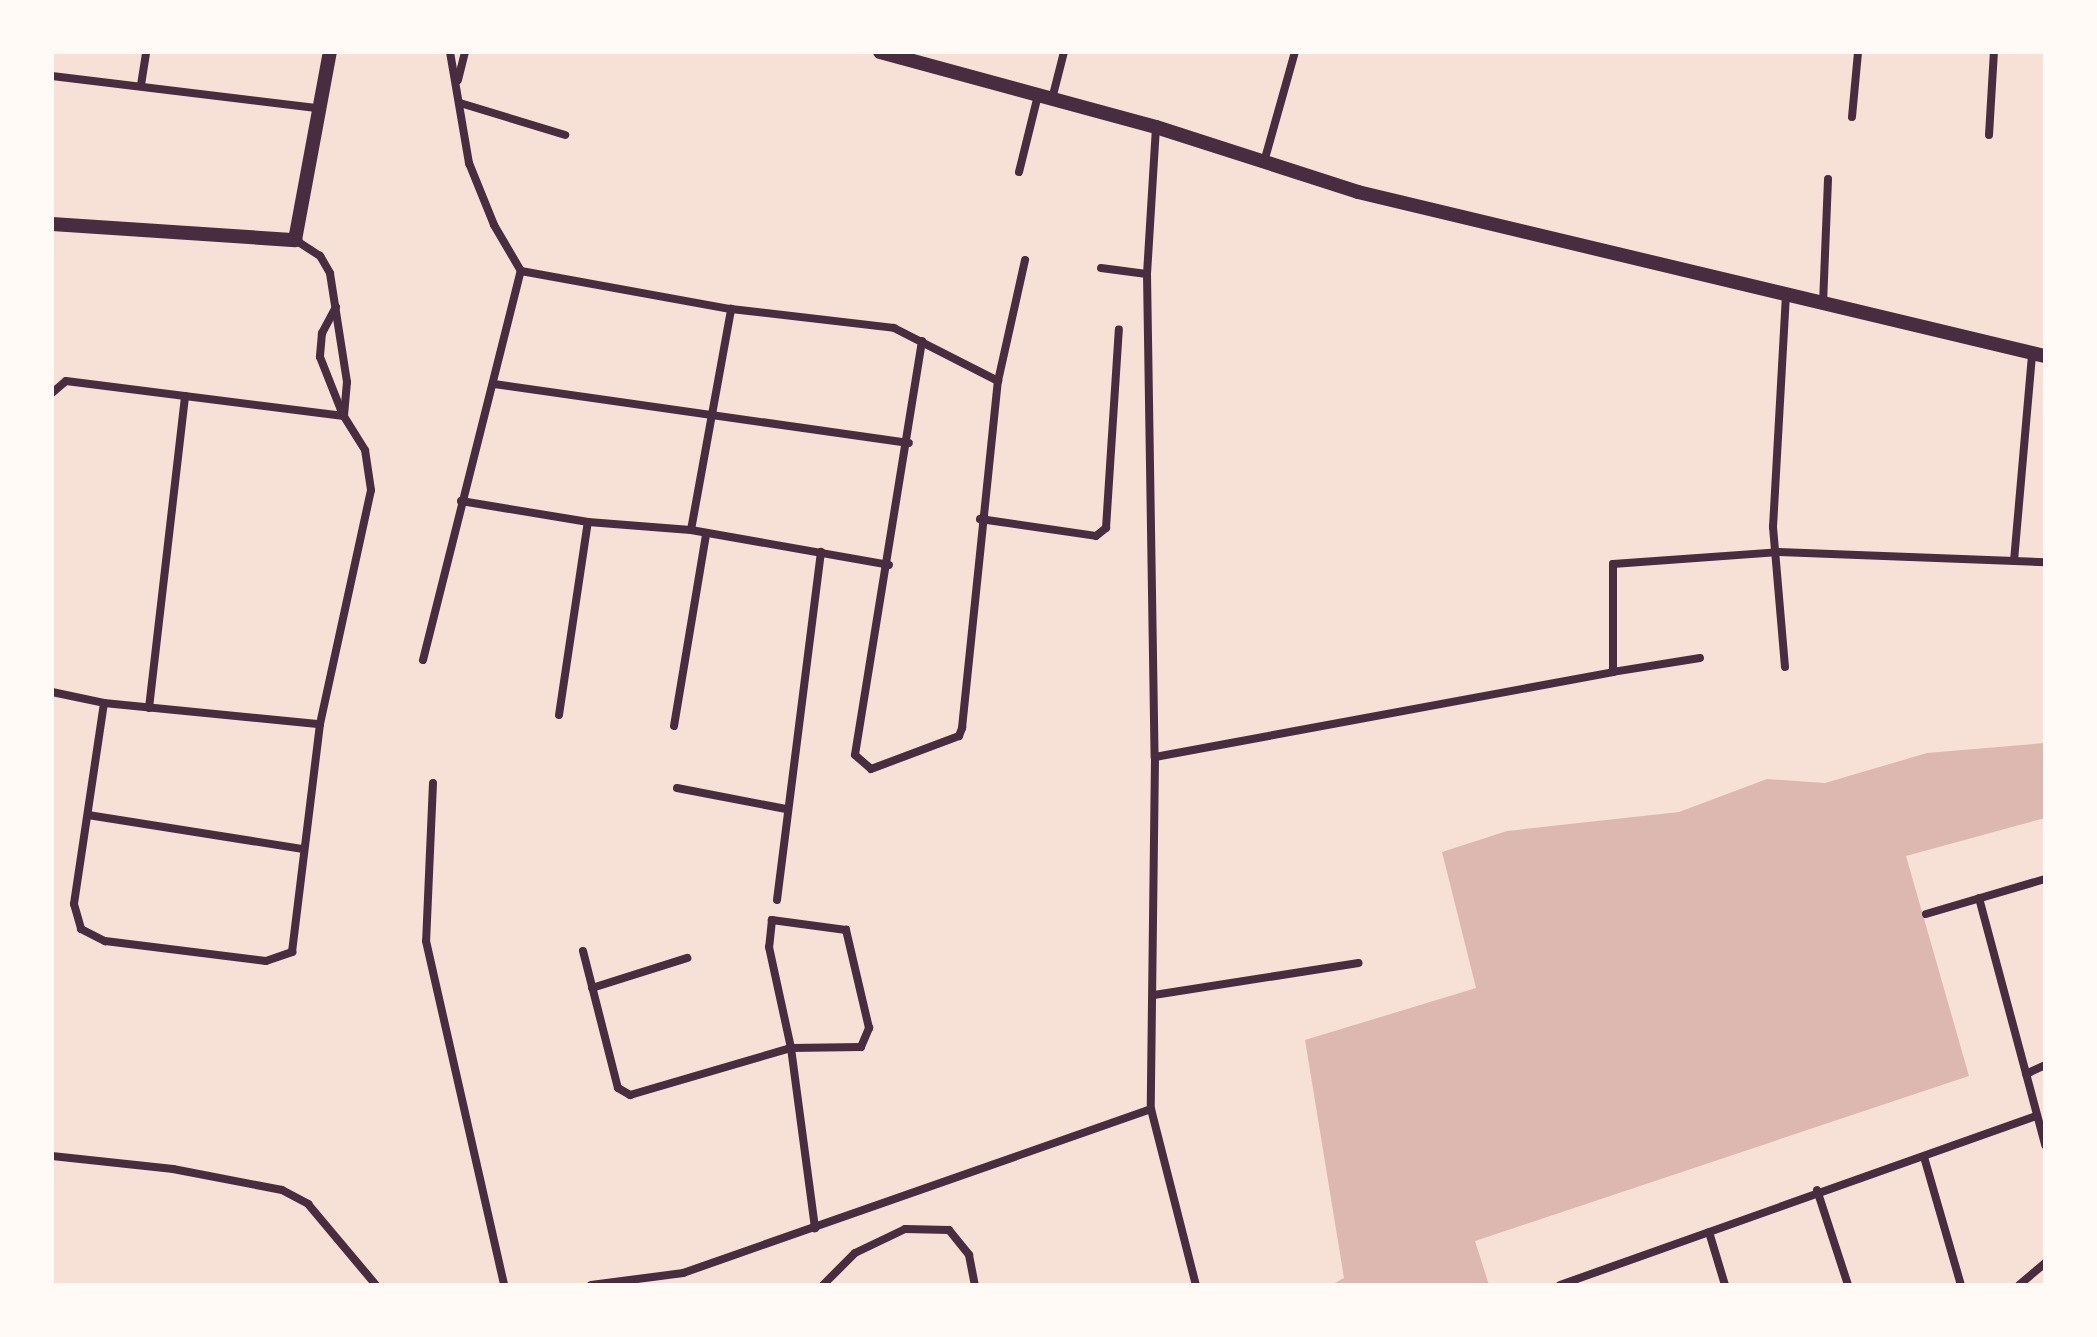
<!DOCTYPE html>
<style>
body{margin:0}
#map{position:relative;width:2097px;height:1337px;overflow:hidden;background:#f7e1d7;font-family:"Varela Round",sans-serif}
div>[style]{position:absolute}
.water>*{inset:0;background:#dcb8b0}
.minor>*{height:8px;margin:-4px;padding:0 4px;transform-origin:4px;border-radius:4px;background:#4a2c40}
.tertiary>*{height:14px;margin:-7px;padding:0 7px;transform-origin:7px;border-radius:7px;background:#4a2c40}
span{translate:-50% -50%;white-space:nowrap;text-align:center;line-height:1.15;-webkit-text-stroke:6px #fffaf5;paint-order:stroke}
.frame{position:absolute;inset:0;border:54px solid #fffaf5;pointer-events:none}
</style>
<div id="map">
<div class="water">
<div style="clip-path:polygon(2045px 743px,2045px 818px,1906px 856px,1969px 1076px,1475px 1241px,1489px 1285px,1331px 1285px,1344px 1278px,1305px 1040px,1476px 988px,1442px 852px,1507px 831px,1679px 812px,1767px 779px,1825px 783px,1927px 753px)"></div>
</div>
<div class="minor">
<div style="left:450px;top:52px;width:113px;rotate:80.3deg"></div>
<div style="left:469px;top:163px;width:67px;rotate:68deg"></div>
<div style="left:494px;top:225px;width:53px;rotate:59.6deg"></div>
<div style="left:521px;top:271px;width:213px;rotate:10.3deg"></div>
<div style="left:731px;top:309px;width:164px;rotate:6.6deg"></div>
<div style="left:894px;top:328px;width:117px;rotate:27deg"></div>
<div style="left:52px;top:76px;width:266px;rotate:6.9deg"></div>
<div style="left:458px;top:80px;width:29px;rotate:-76deg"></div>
<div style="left:141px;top:85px;width:33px;rotate:-81deg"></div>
<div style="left:1052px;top:99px;width:49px;rotate:-75.7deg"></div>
<div style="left:460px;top:103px;width:110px;rotate:16.9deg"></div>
<div style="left:1852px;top:117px;width:65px;rotate:-84.7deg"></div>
<div style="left:1156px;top:127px;width:147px;rotate:93.5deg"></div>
<div style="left:1147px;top:274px;width:483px;rotate:89.1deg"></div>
<div style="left:1155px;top:757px;width:352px;rotate:90.7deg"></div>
<div style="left:1151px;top:1109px;width:182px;rotate:75.7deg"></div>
<div style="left:1989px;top:135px;width:83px;rotate:-86.6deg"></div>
<div style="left:1264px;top:162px;width:114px;rotate:-74.3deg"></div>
<div style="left:1019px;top:172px;width:79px;rotate:-76.1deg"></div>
<div style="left:1101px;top:268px;width:46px;rotate:7.4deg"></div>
<div style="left:1823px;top:304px;width:125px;rotate:-87.7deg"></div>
<div style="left:336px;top:307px;width:30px;rotate:118deg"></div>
<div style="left:322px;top:333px;width:24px;rotate:95deg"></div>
<div style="left:320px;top:357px;width:62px;rotate:68.4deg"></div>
<div style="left:922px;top:341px;width:419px;rotate:99.2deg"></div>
<div style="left:855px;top:755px;width:21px;rotate:41deg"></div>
<div style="left:871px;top:769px;width:94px;rotate:-20.6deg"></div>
<div style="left:959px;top:736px;width:9px;rotate:-69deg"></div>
<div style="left:962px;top:728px;width:349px;rotate:-84.1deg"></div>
<div style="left:998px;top:381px;width:124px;rotate:-77.4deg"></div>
<div style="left:494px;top:384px;width:419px;rotate:8.1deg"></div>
<div style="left:52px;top:393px;width:18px;rotate:-41deg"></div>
<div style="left:66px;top:381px;width:280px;rotate:7.2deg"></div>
<div style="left:461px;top:501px;width:129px;rotate:9.4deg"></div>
<div style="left:588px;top:522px;width:103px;rotate:4.4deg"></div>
<div style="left:691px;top:530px;width:201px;rotate:10deg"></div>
<div style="left:980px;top:519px;width:117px;rotate:8.3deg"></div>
<div style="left:1096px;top:536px;width:13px;rotate:-39deg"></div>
<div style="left:1106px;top:528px;width:199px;rotate:-86.3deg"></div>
<div style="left:691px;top:530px;width:225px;rotate:-79.7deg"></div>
<div style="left:2014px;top:561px;width:208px;rotate:-85deg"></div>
<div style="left:1700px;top:658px;width:88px;rotate:170.9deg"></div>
<div style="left:1613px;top:672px;width:108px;rotate:-90deg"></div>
<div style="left:1613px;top:564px;width:166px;rotate:-4.1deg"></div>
<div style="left:1779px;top:552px;width:266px;rotate:2.2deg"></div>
<div style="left:423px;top:660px;width:401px;rotate:-75.9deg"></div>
<div style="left:1785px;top:667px;width:141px;rotate:-94.9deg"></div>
<div style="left:1773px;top:527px;width:232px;rotate:-86.8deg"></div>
<div style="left:52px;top:692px;width:53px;rotate:11.9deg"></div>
<div style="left:104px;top:703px;width:217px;rotate:5.6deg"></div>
<div style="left:104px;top:703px;width:203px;rotate:98.5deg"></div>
<div style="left:74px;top:904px;width:26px;rotate:74deg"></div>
<div style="left:81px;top:929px;width:27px;rotate:27deg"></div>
<div style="left:105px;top:941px;width:162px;rotate:7.1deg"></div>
<div style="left:266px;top:961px;width:28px;rotate:-19deg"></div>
<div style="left:292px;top:952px;width:230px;rotate:-83deg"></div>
<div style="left:320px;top:724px;width:239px;rotate:-77.7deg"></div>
<div style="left:371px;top:490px;width:40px;rotate:-98.5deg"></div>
<div style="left:365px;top:450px;width:40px;rotate:-122deg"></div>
<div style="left:344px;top:416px;width:34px;rotate:-85deg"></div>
<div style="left:347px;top:382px;width:110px;rotate:-98.9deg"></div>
<div style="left:330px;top:273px;width:20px;rotate:-120deg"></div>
<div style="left:320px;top:256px;width:30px;rotate:-147deg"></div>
<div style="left:149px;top:708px;width:314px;rotate:-83.4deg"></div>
<div style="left:559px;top:715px;width:195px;rotate:-81.5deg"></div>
<div style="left:674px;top:726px;width:195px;rotate:-80.5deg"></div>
<div style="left:1155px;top:757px;width:466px;rotate:-10.5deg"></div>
<div style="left:433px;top:783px;width:158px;rotate:92.5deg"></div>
<div style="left:426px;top:941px;width:353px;rotate:77.2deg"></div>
<div style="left:677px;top:788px;width:111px;rotate:10.9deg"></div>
<div style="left:88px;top:815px;width:218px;rotate:9deg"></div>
<div style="left:1979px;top:898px;width:256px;rotate:75deg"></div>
<div style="left:777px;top:900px;width:351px;rotate:-82.8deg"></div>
<div style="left:1926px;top:914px;width:124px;rotate:-16.4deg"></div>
<div style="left:583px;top:951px;width:141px;rotate:75.7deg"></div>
<div style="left:618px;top:1088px;width:14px;rotate:30deg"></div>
<div style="left:630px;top:1095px;width:168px;rotate:-16.3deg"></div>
<div style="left:791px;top:1048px;width:70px;rotate:-0.8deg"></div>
<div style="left:861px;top:1047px;width:21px;rotate:-67deg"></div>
<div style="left:869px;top:1028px;width:101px;rotate:-103.2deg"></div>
<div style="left:846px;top:930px;width:75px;rotate:-172.3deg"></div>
<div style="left:772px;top:920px;width:27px;rotate:96deg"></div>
<div style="left:769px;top:947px;width:103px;rotate:77.7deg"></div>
<div style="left:791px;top:1048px;width:182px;rotate:82.4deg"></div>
<div style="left:592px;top:988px;width:100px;rotate:-17.5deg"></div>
<div style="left:1154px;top:995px;width:207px;rotate:-8.9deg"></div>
<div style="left:2026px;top:1074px;width:21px;rotate:-25deg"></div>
<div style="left:52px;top:1156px;width:122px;rotate:6.1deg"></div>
<div style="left:173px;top:1169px;width:111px;rotate:10.9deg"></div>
<div style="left:282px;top:1190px;width:30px;rotate:28deg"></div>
<div style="left:308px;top:1204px;width:106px;rotate:50deg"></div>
<div style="left:1924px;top:1157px;width:133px;rotate:73.9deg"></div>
<div style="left:1817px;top:1190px;width:100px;rotate:71.9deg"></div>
<div style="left:1709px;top:1232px;width:55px;rotate:73.2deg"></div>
<div style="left:591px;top:1285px;width:93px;rotate:-7.4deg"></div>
<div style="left:683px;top:1273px;width:496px;rotate:-19.3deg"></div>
<div style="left:823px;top:1285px;width:45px;rotate:-45deg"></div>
<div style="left:855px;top:1253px;width:55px;rotate:-25.6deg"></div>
<div style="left:905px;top:1229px;width:44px;rotate:1.3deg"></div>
<div style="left:949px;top:1230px;width:32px;rotate:51deg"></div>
<div style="left:969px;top:1255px;width:31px;rotate:79deg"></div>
<div style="left:1560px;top:1285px;width:505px;rotate:-19.55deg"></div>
<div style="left:2019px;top:1285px;width:34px;rotate:-40deg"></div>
</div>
<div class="tertiary">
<div style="left:880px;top:52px;width:286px;rotate:15.2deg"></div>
<div style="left:1156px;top:127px;width:212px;rotate:17.8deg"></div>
<div style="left:1358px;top:192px;width:706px;rotate:13.43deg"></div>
<div style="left:52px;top:224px;width:244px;rotate:3.8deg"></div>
<div style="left:295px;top:240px;width:191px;rotate:-79.5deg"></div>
</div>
<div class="frame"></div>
</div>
